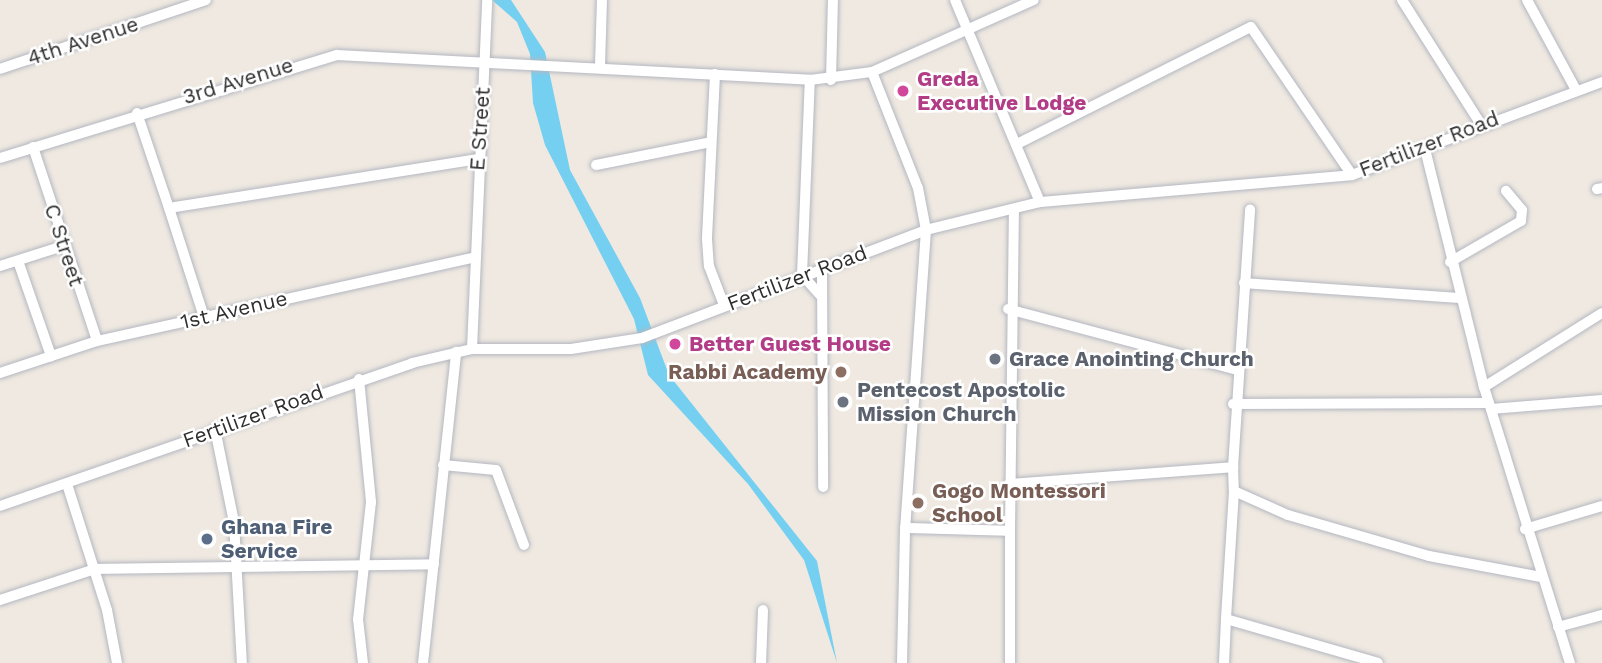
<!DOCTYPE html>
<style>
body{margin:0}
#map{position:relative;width:1602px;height:663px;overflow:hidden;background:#efe9e1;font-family:"Work Sans",sans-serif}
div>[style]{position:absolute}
.water>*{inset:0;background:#75cff0}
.roads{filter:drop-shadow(0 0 2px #b4b7c1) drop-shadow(0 0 2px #b4b7c1)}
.street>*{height:10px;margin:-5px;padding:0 5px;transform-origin:5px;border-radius:5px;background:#fff}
.dots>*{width:19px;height:19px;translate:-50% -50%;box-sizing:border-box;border:4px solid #fff;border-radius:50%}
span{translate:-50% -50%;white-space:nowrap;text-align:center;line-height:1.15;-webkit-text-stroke:5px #fff;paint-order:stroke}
.street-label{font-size:21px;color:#2e2e2e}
.hotel-label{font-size:21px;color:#b23c85;font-weight:700}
.left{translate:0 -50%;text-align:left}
.worship-label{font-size:21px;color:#5b616d;font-weight:700}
.education-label{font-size:21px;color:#785e54;font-weight:700}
.right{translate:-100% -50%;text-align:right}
.service-label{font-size:21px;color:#4e5e75;font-weight:700}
</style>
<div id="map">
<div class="water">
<div style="clip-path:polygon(492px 0,511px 0,545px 52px,570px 170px,640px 298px,669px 375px,817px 561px,837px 663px,804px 560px,748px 484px,648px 375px,634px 319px,545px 145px,533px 103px,530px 54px,517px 22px)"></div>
</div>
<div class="roads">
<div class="street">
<div style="left:955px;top:0;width:219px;rotate:67.2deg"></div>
<div style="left:1402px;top:0;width:146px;rotate:57.6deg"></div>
<div style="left:1527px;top:0;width:102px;rotate:61.4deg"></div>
<div style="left:600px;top:66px;width:66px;rotate:-88.3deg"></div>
<div style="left:0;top:69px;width:217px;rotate:-18.5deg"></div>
<div style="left:872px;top:72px;width:125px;rotate:68.4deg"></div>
<div style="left:918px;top:188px;width:43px;rotate:79.2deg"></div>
<div style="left:926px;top:230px;width:299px;rotate:94deg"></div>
<div style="left:905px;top:528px;width:105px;rotate:1.6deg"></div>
<div style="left:1010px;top:531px;width:322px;rotate:-89.3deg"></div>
<div style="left:715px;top:74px;width:165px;rotate:92.8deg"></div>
<div style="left:707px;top:239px;width:27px;rotate:86deg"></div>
<div style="left:709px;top:266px;width:42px;rotate:69deg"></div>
<div style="left:831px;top:80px;width:80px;rotate:-88.6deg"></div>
<div style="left:137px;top:113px;width:100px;rotate:71.4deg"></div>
<div style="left:1019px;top:143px;width:259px;rotate:-26.6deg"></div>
<div style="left:1251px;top:27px;width:179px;rotate:55.7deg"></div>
<div style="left:33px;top:147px;width:204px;rotate:71.7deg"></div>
<div style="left:1425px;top:149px;width:245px;rotate:76.1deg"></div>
<div style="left:1484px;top:387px;width:289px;rotate:72.7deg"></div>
<div style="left:0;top:158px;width:352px;rotate:-17deg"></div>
<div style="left:337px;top:55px;width:474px;rotate:3deg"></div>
<div style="left:596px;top:165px;width:117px;rotate:-11.3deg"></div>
<div style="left:1597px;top:189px;width:5px;rotate:-11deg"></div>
<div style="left:18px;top:261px;width:101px;rotate:70.8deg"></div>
<div style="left:1450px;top:262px;width:82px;rotate:-30deg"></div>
<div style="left:1521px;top:221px;width:11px;rotate:-85deg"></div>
<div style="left:1522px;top:210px;width:25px;rotate:-130deg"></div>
<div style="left:0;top:266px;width:66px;rotate:-17.6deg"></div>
<div style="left:822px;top:268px;width:219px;rotate:89.7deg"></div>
<div style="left:1244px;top:283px;width:218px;rotate:4deg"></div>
<div style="left:821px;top:296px;width:28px;rotate:-132deg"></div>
<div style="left:802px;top:275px;width:195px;rotate:-87.7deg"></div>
<div style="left:810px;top:80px;width:63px;rotate:-7.4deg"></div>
<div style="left:872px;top:72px;width:177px;rotate:-24deg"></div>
<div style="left:1008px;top:309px;width:237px;rotate:14.9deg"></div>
<div style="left:204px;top:317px;width:114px;rotate:-107.8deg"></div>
<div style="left:169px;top:208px;width:313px;rotate:-9deg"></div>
<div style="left:472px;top:349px;width:349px;rotate:-87.5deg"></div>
<div style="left:0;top:373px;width:102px;rotate:-18.3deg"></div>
<div style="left:97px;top:341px;width:384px;rotate:-12.5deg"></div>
<div style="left:359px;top:379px;width:124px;rotate:84.4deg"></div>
<div style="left:371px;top:502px;width:118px;rotate:96.3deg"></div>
<div style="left:358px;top:619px;width:44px;rotate:83.5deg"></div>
<div style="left:1484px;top:387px;width:139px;rotate:-32.1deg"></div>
<div style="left:1233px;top:404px;width:256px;rotate:-0.2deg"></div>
<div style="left:1491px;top:409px;width:111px;rotate:-4.6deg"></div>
<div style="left:215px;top:429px;width:95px;rotate:78.5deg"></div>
<div style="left:234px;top:522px;width:141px;rotate:86.8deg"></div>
<div style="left:443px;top:465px;width:53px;rotate:5.4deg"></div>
<div style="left:496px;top:470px;width:80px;rotate:69.5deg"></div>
<div style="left:1233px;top:467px;width:24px;rotate:88deg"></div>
<div style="left:1234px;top:491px;width:59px;rotate:24deg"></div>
<div style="left:1288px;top:515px;width:147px;rotate:16.2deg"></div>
<div style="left:1429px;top:556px;width:114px;rotate:10.6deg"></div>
<div style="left:67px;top:484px;width:132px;rotate:72.4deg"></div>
<div style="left:107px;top:610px;width:54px;rotate:79.3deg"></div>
<div style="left:1009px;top:484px;width:225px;rotate:-4.3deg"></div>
<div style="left:1233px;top:467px;width:258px;rotate:-86.2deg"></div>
<div style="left:1234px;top:491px;width:128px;rotate:93.6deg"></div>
<div style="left:1226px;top:619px;width:158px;rotate:16.1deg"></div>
<div style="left:0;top:506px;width:436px;rotate:-19.1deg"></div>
<div style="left:412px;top:363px;width:62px;rotate:-13.1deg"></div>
<div style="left:472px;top:349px;width:99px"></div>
<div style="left:571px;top:349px;width:72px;rotate:-8.8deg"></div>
<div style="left:642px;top:338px;width:304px;rotate:-20.8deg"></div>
<div style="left:926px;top:230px;width:117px;rotate:-13.8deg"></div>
<div style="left:1040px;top:202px;width:313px;rotate:-4.9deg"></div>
<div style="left:1352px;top:175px;width:267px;rotate:-20.4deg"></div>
<div style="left:1525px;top:529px;width:80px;rotate:-16.6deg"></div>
<div style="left:0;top:600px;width:100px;rotate:-18.1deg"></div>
<div style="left:95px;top:569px;width:339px;rotate:-0.8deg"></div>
<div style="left:1558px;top:627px;width:46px;rotate:-15.3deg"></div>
<div style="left:423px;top:663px;width:313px;rotate:-83.9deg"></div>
<div style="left:761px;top:663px;width:53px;rotate:-87.8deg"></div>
<div style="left:902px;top:663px;width:135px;rotate:-88.7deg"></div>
<div style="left:1010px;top:663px;width:132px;rotate:-90deg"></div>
<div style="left:1224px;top:663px;width:44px;rotate:-87.4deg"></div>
</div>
</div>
<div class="dots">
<div style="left:903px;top:91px;background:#d1479c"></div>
<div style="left:675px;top:344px;background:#d1479c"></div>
<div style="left:995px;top:359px;background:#6b7280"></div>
<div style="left:841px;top:372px;background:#8d6e63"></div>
<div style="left:843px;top:402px;background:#6b7280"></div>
<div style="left:918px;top:503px;background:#8d6e63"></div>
<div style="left:207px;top:539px;background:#5c6f8a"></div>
</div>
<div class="street-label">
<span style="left:83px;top:41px;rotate:-18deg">4th Avenue</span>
<span style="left:238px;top:81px;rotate:-17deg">3rd Avenue</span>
<span style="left:480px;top:129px;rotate:-86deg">E Street</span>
<span style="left:1429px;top:144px;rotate:-21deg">Fertilizer Road</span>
<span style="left:64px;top:245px;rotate:72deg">C Street</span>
<span style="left:797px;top:278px;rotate:-21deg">Fertilizer Road</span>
<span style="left:234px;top:310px;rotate:-13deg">1st Avenue</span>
<span style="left:253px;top:416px;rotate:-20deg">Fertilizer Road</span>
</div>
<div class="hotel-label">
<span class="left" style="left:917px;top:91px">Greda<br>Executive Lodge</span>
<span class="left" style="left:689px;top:344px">Better Guest House</span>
</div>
<div class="worship-label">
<span class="left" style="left:1009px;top:359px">Grace Anointing Church</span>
<span class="left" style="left:857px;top:402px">Pentecost Apostolic<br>Mission Church</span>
</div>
<div class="education-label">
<span class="right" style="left:827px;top:372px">Rabbi Academy</span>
<span class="left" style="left:932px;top:503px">Gogo Montessori<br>School</span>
</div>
<div class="service-label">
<span class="left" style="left:221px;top:539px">Ghana Fire<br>Service</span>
</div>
</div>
